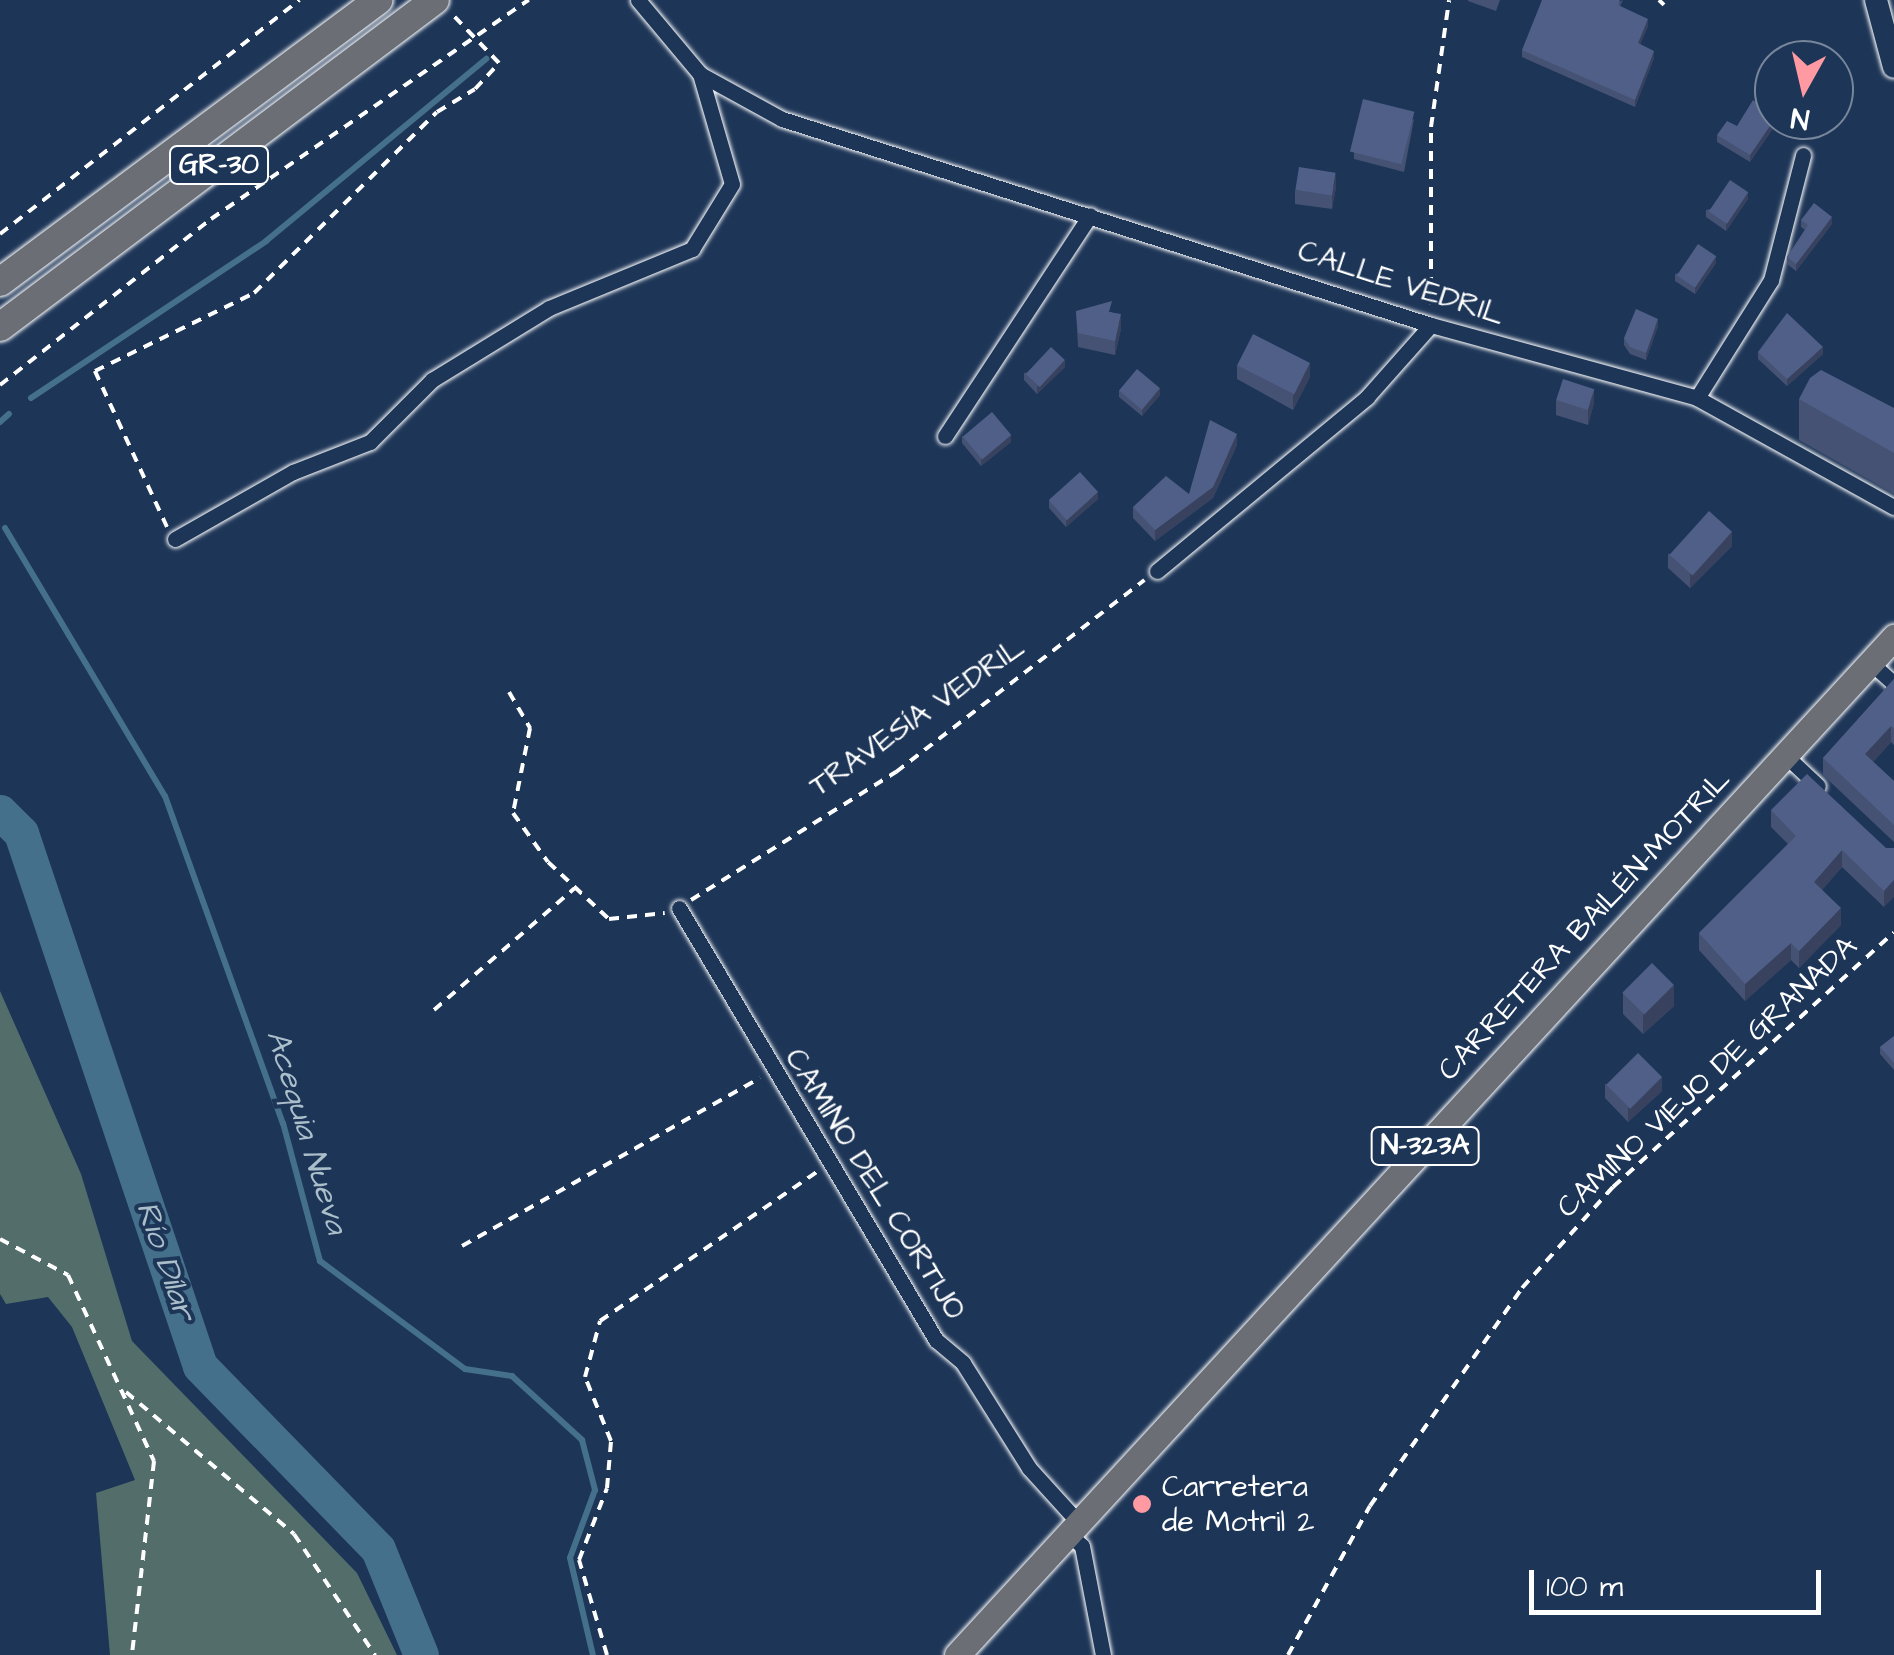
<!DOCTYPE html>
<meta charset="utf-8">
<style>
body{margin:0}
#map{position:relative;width:1894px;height:1655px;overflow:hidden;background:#1d3557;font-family:"Architects Daughter",sans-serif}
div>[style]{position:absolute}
.green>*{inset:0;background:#536d6b}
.stream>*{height:6px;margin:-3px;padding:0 3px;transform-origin:3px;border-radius:3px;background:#45708c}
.river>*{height:35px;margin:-17.5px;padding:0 17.5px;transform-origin:17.5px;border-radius:17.5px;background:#45708c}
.path>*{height:4px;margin-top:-2px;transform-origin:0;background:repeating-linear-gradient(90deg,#fff 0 10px,transparent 0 18px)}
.roads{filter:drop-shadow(0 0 2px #fff) drop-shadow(0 0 2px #fff)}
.street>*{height:15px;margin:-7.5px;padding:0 7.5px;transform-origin:7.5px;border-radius:7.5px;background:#1d3557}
.secondary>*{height:22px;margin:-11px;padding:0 11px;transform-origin:11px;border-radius:11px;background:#1d3557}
.primary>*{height:25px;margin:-12.5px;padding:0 12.5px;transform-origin:12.5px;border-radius:12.5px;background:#6b6f75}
.highway>*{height:28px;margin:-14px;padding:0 14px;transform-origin:14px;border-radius:14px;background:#6b6f75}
.wall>*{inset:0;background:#455274}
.shaded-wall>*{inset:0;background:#38425e}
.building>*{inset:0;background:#505f87;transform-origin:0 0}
.dots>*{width:28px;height:28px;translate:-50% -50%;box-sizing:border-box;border:5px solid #1d3557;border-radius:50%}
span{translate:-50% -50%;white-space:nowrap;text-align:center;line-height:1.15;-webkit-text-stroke:8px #1d3557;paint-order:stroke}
.shield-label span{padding:2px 8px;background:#1d3557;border:2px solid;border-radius:8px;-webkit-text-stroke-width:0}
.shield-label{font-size:28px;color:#fff;font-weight:700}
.street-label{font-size:30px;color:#fff}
.poi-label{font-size:30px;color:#fff}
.left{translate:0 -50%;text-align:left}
.water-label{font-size:32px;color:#abbfcb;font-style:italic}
.north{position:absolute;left:1754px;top:40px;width:100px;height:100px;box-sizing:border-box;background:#1d3557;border:2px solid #77869a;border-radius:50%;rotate:188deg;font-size:28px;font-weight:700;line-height:40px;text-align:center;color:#fff}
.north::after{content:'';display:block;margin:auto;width:35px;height:45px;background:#ff9aa2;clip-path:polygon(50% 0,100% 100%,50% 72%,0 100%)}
.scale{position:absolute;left:1529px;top:1570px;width:292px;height:45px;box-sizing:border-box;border:5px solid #fff;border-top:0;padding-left:12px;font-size:30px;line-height:35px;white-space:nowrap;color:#fff;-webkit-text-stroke:8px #1d3557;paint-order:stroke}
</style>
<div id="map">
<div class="green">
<div style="clip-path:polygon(0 991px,81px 1174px,132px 1341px,357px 1573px,397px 1655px,110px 1655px,96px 1493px,135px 1480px,72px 1327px,48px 1297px,6px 1304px,0 1294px)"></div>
</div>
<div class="stream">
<div style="left:31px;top:398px;width:283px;rotate:-33.7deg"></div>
<div style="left:266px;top:241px;width:286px;rotate:-39.6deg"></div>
<div style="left:0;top:422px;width:12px;rotate:-42deg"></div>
<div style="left:5px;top:528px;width:312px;rotate:59.2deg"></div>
<div style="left:165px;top:796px;width:348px;rotate:70.2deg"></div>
<div style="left:283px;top:1123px;width:143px;rotate:75deg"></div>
<div style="left:320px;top:1261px;width:181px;rotate:36.7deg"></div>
<div style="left:465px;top:1369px;width:48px;rotate:8.5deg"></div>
<div style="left:512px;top:1376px;width:95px;rotate:42.4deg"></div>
<div style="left:582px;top:1440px;width:52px;rotate:75.4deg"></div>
<div style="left:595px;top:1490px;width:72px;rotate:110.2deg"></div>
<div style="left:570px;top:1558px;width:100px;rotate:76.7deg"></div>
</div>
<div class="river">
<div style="left:0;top:812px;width:30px;rotate:45deg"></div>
<div style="left:21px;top:833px;width:562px;rotate:71.44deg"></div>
<div style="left:200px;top:1366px;width:255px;rotate:45.8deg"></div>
<div style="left:378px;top:1549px;width:114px;rotate:67.9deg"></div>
</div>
<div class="path">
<div style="left:1659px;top:0;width:7px;rotate:45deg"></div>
<div style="left:0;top:234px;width:380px;rotate:-38deg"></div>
<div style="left:1431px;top:305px;width:178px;rotate:-90deg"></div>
<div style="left:1431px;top:127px;width:128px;rotate:-81.9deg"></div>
<div style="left:0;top:385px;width:268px;rotate:-38.2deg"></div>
<div style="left:211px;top:219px;width:386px;rotate:-34.6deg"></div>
<div style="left:167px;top:527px;width:172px;rotate:-114.8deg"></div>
<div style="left:95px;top:371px;width:177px;rotate:-26.1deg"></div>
<div style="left:254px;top:293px;width:257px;rotate:-44.7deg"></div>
<div style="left:437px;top:112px;width:44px;rotate:-31.2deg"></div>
<div style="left:475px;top:89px;width:35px;rotate:-47deg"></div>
<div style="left:499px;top:63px;width:65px;rotate:-133.8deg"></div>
<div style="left:509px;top:692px;width:42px;rotate:59.7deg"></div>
<div style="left:530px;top:728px;width:87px;rotate:101.3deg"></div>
<div style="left:513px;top:813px;width:60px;rotate:54.5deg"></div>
<div style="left:548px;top:862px;width:83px;rotate:43.1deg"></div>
<div style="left:609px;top:919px;width:56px;rotate:-6.1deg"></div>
<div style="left:691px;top:900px;width:242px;rotate:-32deg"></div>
<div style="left:896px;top:772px;width:314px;rotate:-37.7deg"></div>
<div style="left:434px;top:1010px;width:186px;rotate:-40.9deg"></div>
<div style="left:0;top:1239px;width:77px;rotate:27.9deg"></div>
<div style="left:68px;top:1275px;width:205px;rotate:65.2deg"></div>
<div style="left:154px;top:1461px;width:195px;rotate:96.5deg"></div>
<div style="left:462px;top:1246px;width:342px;rotate:-29.4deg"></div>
<div style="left:126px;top:1392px;width:220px;rotate:40.2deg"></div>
<div style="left:294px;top:1534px;width:146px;rotate:56.2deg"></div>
<div style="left:607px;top:1655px;width:99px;rotate:-106.4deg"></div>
<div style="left:579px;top:1560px;width:77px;rotate:-68.7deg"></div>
<div style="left:607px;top:1488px;width:47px;rotate:-85.1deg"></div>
<div style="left:611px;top:1441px;width:69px;rotate:-112.1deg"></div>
<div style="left:585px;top:1377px;width:58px;rotate:-75deg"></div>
<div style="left:600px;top:1321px;width:265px;rotate:-34.5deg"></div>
<div style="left:1288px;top:1655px;width:170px;rotate:-61.2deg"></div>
<div style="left:1370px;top:1506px;width:266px;rotate:-55.1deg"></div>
<div style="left:1522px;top:1288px;width:136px;rotate:-48deg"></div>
<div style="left:1613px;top:1187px;width:379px;rotate:-42.2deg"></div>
</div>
<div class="roads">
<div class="street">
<div style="left:638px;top:0;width:97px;rotate:50deg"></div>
<div style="left:700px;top:74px;width:94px;rotate:28.8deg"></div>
<div style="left:782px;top:119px;width:681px;rotate:17.61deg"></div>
<div style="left:1431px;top:325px;width:276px;rotate:15.3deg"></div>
<div style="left:1697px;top:398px;width:225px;rotate:29deg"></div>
<div style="left:1697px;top:398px;width:139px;rotate:-57.9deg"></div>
<div style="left:1771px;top:280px;width:129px;rotate:-75.6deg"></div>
<div style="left:945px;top:436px;width:264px;rotate:-56.7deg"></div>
<div style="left:175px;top:539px;width:136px;rotate:-29.6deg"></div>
<div style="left:293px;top:472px;width:83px;rotate:-21.3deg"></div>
<div style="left:370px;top:442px;width:88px;rotate:-45deg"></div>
<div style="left:432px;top:380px;width:137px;rotate:-31.6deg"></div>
<div style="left:549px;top:308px;width:155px;rotate:-22.4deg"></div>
<div style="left:692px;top:249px;width:76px;rotate:-58.4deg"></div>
<div style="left:732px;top:184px;width:115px;rotate:-106.2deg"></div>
<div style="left:1157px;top:571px;width:273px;rotate:-39.6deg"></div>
<div style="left:1367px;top:397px;width:96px;rotate:-48.4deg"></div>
<div style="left:1871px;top:663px;width:31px;rotate:42deg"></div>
<div style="left:1785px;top:755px;width:45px;rotate:43.2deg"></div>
<div style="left:679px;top:908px;width:503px;rotate:59.25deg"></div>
<div style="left:936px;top:1340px;width:35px;rotate:40deg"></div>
<div style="left:963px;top:1363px;width:124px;rotate:57.8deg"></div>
<div style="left:1029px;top:1468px;width:73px;rotate:47.8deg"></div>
<div style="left:1068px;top:1533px;width:19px;rotate:43deg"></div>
<div style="left:1082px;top:1546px;width:111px;rotate:79.1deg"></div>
</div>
<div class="secondary">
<div style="left:1876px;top:0;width:69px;rotate:75deg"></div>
</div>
<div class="primary">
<div style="left:957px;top:1655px;width:1384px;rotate:-47.37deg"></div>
</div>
<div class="highway">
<div style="left:0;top:282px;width:472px;rotate:-36.7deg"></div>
<div style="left:0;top:327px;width:544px;rotate:-36.93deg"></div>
</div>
</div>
<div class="wall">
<div style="clip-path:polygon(1468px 0,1500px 0,1496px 11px,1468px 1px)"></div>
<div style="clip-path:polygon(1623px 0,1620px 6px,1648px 26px,1640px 44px,1654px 58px,1635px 107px,1522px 57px,1522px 50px)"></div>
<div style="clip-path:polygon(1414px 119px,1404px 172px,1354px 159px,1354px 152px)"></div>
<div style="clip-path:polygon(1776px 120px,1776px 124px,1750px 162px,1717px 142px,1717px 135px,1737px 126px)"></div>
<div style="clip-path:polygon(1336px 187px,1332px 209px,1295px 204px,1295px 190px)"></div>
<div style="clip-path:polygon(1748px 199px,1726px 231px,1706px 217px,1706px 210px)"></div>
<div style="clip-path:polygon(1801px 220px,1832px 224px,1796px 271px,1787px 264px,1787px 257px,1805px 230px,1801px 227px)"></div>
<div style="clip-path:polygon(1716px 263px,1695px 294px,1675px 281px,1675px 274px)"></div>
<div style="clip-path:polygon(1076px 311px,1112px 312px,1121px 329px,1115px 355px,1078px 347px)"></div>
<div style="clip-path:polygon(1658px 326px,1646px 360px,1630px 354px,1624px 345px,1624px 338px)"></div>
<div style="clip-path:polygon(1758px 352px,1823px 354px,1787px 386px,1758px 359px)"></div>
<div style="clip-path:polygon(1237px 365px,1310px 377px,1293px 410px,1237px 379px)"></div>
<div style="clip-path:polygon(1065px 367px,1037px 394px,1024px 380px,1024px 373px)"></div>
<div style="clip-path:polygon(1119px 390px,1160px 395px,1142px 416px,1119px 397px)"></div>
<div style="clip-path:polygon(1799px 399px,1894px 408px,1894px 494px,1799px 440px)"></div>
<div style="clip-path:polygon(1556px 400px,1594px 403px,1588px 425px,1556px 415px)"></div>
<div style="clip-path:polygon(962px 436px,1011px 442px,981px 466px,962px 443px)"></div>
<div style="clip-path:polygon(1237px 445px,1213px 498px,1155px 541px,1133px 518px,1133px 507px,1189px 494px)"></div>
<div style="clip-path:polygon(1098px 499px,1066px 527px,1049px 508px,1049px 501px)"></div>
<div style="clip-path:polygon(1732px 546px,1690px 588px,1668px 568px,1668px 554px)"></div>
<div style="clip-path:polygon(1894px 679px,1894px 745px,1891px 742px,1873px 762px,1894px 781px,1894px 842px,1823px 775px,1823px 758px)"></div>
<div style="clip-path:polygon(1771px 810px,1886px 848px,1884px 907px,1842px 867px,1822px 890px,1841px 925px,1799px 968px,1791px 960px,1745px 1001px,1699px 950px,1699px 933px,1788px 844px,1771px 827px)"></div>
<div style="clip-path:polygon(1623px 993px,1674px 1006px,1643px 1034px,1623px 1014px)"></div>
<div style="clip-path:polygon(1894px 1036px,1894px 1070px,1880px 1054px,1880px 1047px)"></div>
<div style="clip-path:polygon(1605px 1084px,1662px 1091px,1628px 1122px,1605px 1098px)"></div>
</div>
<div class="shaded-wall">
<div style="clip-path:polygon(1648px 19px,1648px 26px,1638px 50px,1638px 43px)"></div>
<div style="clip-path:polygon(1654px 51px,1654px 58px,1635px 107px,1635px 100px)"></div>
<div style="clip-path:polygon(1774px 120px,1776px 120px,1776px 124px,1750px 162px,1750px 155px)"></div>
<div style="clip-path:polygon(1336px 173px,1336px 187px,1332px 209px,1332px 195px)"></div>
<div style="clip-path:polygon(1748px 192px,1748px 199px,1726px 231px,1726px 224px)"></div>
<div style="clip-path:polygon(1832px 217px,1832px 224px,1796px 271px,1796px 264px)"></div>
<div style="clip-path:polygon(1716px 256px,1716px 263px,1695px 294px,1695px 287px)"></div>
<div style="clip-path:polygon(1121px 314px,1121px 329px,1115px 355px,1115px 341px)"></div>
<div style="clip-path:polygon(1658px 319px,1658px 326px,1646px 360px,1646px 353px)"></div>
<div style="clip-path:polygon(1823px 347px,1823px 354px,1787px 386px,1787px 379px)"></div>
<div style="clip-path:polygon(1065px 360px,1065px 367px,1037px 394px,1037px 387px)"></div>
<div style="clip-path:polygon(1310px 363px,1310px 377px,1293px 410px,1293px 396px)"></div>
<div style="clip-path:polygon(1160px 388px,1160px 395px,1142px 416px,1142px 409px)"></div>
<div style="clip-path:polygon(1594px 389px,1594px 403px,1588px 425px,1588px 410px)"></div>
<div style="clip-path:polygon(1237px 434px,1237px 445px,1213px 498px,1155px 541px,1155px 530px,1213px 487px)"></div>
<div style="clip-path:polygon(1011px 435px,1011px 442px,981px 466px,981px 459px)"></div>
<div style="clip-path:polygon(1098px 492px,1098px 499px,1066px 527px,1066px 520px)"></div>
<div style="clip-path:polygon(1732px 532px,1732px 546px,1690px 588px,1690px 574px)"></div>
<div style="clip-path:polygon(1891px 726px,1891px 742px,1865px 771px,1865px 754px)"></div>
<div style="clip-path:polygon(1842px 850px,1842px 867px,1814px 899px,1814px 882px)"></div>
<div style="clip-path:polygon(1894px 880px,1894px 897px,1884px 907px,1884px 891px)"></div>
<div style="clip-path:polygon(1841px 908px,1841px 925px,1799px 968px,1799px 951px)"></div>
<div style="clip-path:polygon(1791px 943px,1791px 960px,1745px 1001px,1745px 984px)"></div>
<div style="clip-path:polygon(1674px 985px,1674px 1006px,1643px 1034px,1643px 1013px)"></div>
<div style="clip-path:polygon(1662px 1077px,1662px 1091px,1628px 1122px,1628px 1108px)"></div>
</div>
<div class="building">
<div style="clip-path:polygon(1542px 0,1620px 0,1618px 5px,1648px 19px,1638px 43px,1654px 51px,1635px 100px,1522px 50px)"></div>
<div style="left:1363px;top:99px;width:53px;height:54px;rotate:14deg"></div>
<div style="clip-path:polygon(1753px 100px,1774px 116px,1774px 120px,1750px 155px,1717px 135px,1727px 121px,1737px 126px)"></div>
<div style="left:1299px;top:167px;width:37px;height:23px;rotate:9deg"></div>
<div style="left:1730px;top:180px;width:22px;height:38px;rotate:34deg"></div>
<div style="clip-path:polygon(1814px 203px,1832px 217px,1796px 264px,1787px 257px,1808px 225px,1801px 220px)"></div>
<div style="left:1698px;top:244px;width:22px;height:38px;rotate:34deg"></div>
<div style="clip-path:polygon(1112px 301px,1109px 312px,1121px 314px,1115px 341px,1078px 333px,1076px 311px)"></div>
<div style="clip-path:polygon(1636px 309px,1658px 319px,1646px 353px,1630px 347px,1624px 338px)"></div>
<div style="clip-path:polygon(1787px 313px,1823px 347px,1787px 379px,1758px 352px)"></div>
<div style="left:1253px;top:334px;width:64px;height:35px;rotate:27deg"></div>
<div style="left:1051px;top:347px;width:19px;height:37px;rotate:43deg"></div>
<div style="left:1137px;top:369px;width:30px;height:28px;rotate:40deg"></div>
<div style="clip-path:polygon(1821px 370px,1894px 408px,1894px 453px,1799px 399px,1810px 378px)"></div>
<div style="left:1563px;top:379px;width:33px;height:22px;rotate:18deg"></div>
<div style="left:992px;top:412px;width:30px;height:38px;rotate:50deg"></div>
<div style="clip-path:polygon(1210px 420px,1237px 434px,1213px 487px,1155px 530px,1133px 507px,1166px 476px,1189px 494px)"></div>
<div style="left:1080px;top:472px;width:27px;height:42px;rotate:48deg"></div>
<div style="left:1709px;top:511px;width:31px;height:59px;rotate:42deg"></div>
<div style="clip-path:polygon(1894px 679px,1894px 728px,1891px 726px,1865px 754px,1894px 781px,1894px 825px,1823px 758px)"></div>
<div style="clip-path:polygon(1807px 774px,1886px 848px,1894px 848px,1894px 880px,1884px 891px,1842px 850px,1814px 882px,1841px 908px,1799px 951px,1791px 943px,1745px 984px,1699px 933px,1796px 836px,1771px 810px)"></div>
<div style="left:1652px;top:963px;width:31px;height:42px;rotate:45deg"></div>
<div style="clip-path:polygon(1894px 1036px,1894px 1063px,1880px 1047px)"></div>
<div style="left:1638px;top:1053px;width:34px;height:45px;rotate:45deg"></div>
</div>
<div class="dots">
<div style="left:1142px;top:1504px;background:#ff9aa2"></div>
</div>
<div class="shield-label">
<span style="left:219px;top:165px">GR-30</span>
<span style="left:1425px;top:1146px">N-323A</span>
</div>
<div class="street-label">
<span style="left:1401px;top:283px;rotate:18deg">CALLE VEDRIL</span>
<span style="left:917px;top:717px;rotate:-35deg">TRAVESÍA VEDRIL</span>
<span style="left:1584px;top:925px;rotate:-47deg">CARRETERA BAILÉN-MOTRIL</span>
<span style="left:1707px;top:1077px;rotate:-43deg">CAMINO VIEJO DE GRANADA</span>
<span style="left:875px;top:1184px;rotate:58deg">CAMINO DEL CORTIJO</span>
</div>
<div class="poi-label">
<span class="left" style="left:1162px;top:1504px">Carretera<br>de Motril 2</span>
</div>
<div class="water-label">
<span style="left:306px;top:1132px;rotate:73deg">Acequia Nueva</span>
<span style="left:165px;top:1261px;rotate:71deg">Río Dílar</span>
</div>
<div class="north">N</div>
<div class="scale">100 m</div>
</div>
